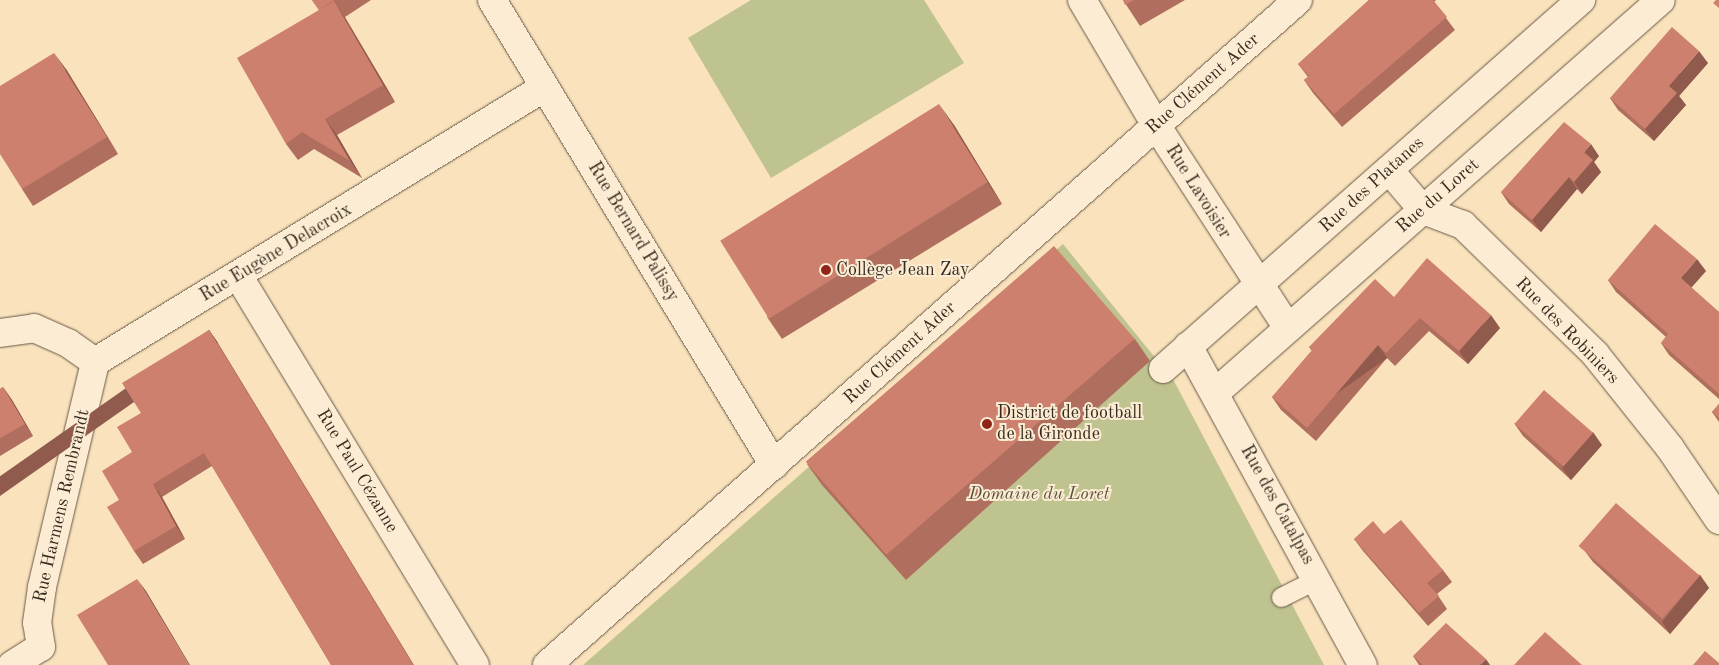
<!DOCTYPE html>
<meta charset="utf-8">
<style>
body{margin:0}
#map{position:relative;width:1719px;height:665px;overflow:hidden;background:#fae2bc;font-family:"Old Standard TT",serif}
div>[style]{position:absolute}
.green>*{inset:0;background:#bfc38f}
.roads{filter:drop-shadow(0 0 1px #665947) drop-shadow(0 0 1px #665947)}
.service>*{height:19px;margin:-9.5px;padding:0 9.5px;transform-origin:9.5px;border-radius:9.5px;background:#fcecd3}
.minor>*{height:28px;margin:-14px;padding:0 14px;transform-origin:14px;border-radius:14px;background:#fcecd3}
.wall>*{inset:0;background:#b06e5f}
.shaded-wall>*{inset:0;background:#905a4d;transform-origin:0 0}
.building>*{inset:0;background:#cd806e;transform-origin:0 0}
.dots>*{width:14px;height:14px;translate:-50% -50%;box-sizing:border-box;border:2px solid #fcecd3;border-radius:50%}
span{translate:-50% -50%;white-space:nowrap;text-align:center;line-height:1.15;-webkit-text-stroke:4px #fcecd3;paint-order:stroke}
.street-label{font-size:18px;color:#352b20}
.poi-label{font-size:18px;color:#352b20}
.left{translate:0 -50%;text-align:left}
.park-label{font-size:18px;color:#58513c;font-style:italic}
</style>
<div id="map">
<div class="green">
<div style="clip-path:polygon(751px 0,924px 0,964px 63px,771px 178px,688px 38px)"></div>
<div style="clip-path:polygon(1063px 244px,1174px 381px,1324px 665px,583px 665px)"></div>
</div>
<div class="roads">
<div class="service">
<div style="left:1281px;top:597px;width:40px;rotate:-26.6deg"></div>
</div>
<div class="minor">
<div style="left:492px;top:0;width:544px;rotate:58.77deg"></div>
<div style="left:1082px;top:0;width:145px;rotate:59.4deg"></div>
<div style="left:1156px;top:125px;width:242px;rotate:57deg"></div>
<div style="left:1389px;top:170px;width:52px;rotate:49.6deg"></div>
<div style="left:1423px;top:210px;width:43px;rotate:20.6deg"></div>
<div style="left:1463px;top:225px;width:185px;rotate:44.3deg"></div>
<div style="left:1595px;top:354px;width:120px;rotate:51.4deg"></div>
<div style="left:1670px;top:448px;width:87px;rotate:55.8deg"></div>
<div style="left:239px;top:277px;width:454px;rotate:58.7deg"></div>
<div style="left:0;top:333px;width:34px;rotate:-8deg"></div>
<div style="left:34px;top:328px;width:37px;rotate:24deg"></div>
<div style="left:68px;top:343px;width:33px;rotate:35deg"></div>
<div style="left:95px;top:362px;width:527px;rotate:-31.43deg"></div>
<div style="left:1188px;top:346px;width:364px;rotate:61.3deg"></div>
<div style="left:1163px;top:369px;width:558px;rotate:-41.44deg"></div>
<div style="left:1215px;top:393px;width:594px;rotate:-41.39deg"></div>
<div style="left:12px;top:665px;width:34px;rotate:-32deg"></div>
<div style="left:41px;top:647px;width:24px;rotate:-99deg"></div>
<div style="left:37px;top:623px;width:36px;rotate:-82deg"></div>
<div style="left:42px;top:587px;width:231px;rotate:-76.7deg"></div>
<div style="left:547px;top:665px;width:1003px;rotate:-41.52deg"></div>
</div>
</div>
<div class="wall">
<div style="clip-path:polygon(312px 0,371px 0,345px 17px,395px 102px,337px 135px,362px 178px,314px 149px,298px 160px,286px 144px,319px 10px)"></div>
<div style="clip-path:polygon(1123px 0,1185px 0,1140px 26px)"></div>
<div style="clip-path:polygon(1369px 0,1436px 0,1434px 2px,1455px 30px,1342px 127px,1313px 93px,1304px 80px,1308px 77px,1298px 64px)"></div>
<div style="clip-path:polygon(1708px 63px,1679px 96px,1686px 105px,1654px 141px,1618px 110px,1610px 98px)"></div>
<div style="clip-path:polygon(66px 69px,118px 154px,33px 206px,22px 189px)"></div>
<div style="clip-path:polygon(954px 125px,1002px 204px,782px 339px,767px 317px)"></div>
<div style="clip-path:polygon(1599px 156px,1594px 162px,1601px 172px,1582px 194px,1577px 189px,1541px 232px,1509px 204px,1501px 192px)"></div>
<div style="clip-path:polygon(1706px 271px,1691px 288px,1719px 312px,1719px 399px,1669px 355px,1661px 343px,1666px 337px,1616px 292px,1608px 280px)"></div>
<div style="clip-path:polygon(1394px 297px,1500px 328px,1468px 364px,1429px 331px,1395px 366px,1387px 358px,1316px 441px,1281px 410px,1272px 397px,1312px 351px,1309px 347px)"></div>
<div style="clip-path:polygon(209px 330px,218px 343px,414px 665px,331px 665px,212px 466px,162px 497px,185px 539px,143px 564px,134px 551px,119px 500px,132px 452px,141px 413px)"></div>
<div style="clip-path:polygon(1135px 339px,1150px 361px,906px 580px,822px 485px,807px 464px)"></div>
<div style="clip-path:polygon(3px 387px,12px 400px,33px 436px,0 456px,0 389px)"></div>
<div style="clip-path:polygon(1719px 404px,1719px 422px,1712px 412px)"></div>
<div style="clip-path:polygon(1514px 423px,1602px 445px,1571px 480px,1523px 436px)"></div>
<div style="clip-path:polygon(1384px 534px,1443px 570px,1452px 582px,1437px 594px,1447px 609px,1428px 626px,1363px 551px,1354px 539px)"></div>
<div style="clip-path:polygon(1584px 550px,1700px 575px,1709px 588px,1670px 634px,1593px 562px)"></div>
<div style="clip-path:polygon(1413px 656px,1490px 665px,1419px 665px)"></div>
</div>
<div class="shaded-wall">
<div style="clip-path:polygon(334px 1px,345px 18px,395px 102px,383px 85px)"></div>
<div style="clip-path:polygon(1699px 51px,1708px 63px,1679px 96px,1686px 105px,1654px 141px,1645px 129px,1669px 86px)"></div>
<div style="clip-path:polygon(54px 53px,66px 69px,118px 154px,107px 137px)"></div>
<div style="clip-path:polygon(939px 104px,954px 125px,1002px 204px,987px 182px)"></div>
<div style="clip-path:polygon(325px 119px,337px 135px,362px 178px,350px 161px)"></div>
<div style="clip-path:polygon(1591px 144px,1599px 156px,1594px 162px,1601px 172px,1582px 194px,1574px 182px,1584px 152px)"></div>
<div style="clip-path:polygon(1569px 177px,1577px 189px,1541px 232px,1532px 220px)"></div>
<div style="clip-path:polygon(1697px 259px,1706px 271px,1689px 290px,1681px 278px)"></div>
<div style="clip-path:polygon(1491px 315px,1500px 328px,1468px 364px,1459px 351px)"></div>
<div style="left:209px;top:330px;width:16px;height:392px;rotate:55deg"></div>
<div style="left:1378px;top:345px;width:16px;height:109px;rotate:55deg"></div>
<div style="clip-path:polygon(3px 387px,12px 400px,33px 436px,25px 424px)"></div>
<div style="clip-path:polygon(1593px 432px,1602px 445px,1571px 480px,1562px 468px)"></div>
<div style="clip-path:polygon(153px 484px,162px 497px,185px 539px,176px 526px)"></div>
<div style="clip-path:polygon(1700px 575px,1709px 588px,1670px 634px,1662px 622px)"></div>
<div style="clip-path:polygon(137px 579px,146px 591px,190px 665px,189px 665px)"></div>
<div style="clip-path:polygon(1486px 659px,1490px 665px,1480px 665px)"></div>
</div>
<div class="building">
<div style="clip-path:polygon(312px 0,334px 0,319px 10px,334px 1px,383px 85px,325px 119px,350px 161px,302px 132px,286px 144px,237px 58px,319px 10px)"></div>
<div style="clip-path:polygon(1123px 0,1134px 0,1125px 5px)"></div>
<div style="clip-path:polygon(1369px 0,1433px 0,1447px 17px,1334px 114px,1304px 80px,1309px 76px,1298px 64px)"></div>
<div style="clip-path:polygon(1716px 0,1719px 0,1719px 8px,1713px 3px)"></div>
<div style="clip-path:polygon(1672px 27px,1699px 51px,1669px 86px,1677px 93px,1645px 129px,1610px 98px)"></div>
<div style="clip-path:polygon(54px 53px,107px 137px,22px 189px,0 154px,0 86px)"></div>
<div style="left:939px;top:104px;width:92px;height:258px;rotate:58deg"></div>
<div style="clip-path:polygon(1564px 122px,1591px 144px,1584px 152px,1593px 160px,1574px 182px,1569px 177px,1532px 220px,1501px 192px)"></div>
<div style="clip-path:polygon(1655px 224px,1697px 259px,1681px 278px,1719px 312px,1719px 394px,1661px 343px,1668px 334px,1608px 280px)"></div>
<div style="left:1054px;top:246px;width:123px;height:329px;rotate:49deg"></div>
<div style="clip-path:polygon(1427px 258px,1491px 315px,1459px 351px,1420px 318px,1386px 353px,1378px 345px,1307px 428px,1272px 397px,1312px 350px,1309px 347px,1375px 279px,1394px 297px)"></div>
<div style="clip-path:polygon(209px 330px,413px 665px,331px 665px,204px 453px,153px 484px,176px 526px,134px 551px,107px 507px,119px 500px,102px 471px,132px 452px,117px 427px,141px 413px,122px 383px)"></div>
<div style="clip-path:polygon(3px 387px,25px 424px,0 438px,0 389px)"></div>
<div style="left:1544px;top:390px;width:65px;height:45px;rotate:41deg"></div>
<div style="clip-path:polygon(1719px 404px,1719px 418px,1712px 412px)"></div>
<div style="left:1616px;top:503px;width:111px;height:57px;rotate:41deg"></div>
<div style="clip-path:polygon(1401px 520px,1443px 570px,1427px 583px,1439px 596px,1419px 613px,1354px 539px,1373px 521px,1384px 534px)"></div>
<div style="clip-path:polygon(137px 579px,189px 665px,108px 665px,77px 615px)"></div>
<div style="clip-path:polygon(1446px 623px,1486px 659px,1480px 665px,1423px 665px,1413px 656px)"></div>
<div style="clip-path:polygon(1545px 632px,1582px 665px,1514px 665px)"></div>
<div style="clip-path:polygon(1705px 651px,1719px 663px,1719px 665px,1693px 665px)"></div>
</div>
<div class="dots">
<div style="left:826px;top:270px;background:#8f2418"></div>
<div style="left:987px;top:424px;background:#8f2418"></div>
</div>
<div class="street-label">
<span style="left:1203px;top:84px;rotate:-41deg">Rue Clément Ader</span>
<span style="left:1372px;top:185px;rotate:-42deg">Rue des Platanes</span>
<span style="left:1198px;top:192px;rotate:58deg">Rue Lavoisier</span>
<span style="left:1438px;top:196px;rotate:-41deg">Rue du Loret</span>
<span style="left:633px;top:232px;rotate:59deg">Rue Bernard Palissy</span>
<span style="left:276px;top:253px;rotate:-31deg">Rue Eugène Delacroix</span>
<span style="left:1567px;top:331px;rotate:46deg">Rue des Robiniers</span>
<span style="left:900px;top:353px;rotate:-42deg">Rue Clément Ader</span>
<span style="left:357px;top:471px;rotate:59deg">Rue Paul Cézanne</span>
<span style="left:1277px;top:505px;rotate:61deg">Rue des Catalpas</span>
<span style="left:62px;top:506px;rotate:-77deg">Rue Harmens Rembrandt</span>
</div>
<div class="poi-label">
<span class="left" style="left:836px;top:270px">Collège Jean Zay</span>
<span class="left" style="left:997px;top:424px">District de football<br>de la Gironde</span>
</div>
<div class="park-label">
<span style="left:1039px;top:494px">Domaine du Loret</span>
</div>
</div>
